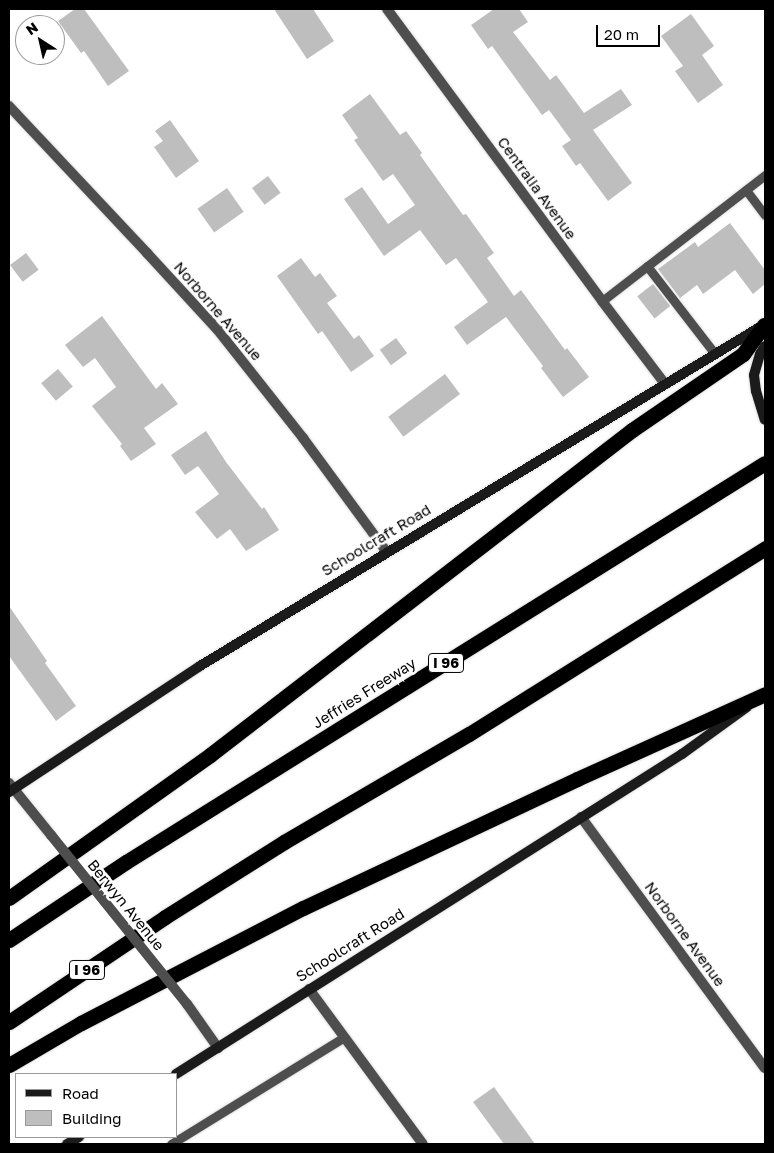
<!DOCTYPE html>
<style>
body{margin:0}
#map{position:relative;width:774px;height:1153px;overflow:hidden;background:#fff;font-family:"Golos Text",sans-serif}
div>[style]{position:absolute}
.building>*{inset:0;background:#bebebe;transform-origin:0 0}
.roads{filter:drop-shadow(0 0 1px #dbdbdb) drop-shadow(0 0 1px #dbdbdb)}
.service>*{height:9px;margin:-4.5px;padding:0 4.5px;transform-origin:4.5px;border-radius:4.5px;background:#4e4e4e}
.minor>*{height:10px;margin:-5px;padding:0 5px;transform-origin:5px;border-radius:5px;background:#4e4e4e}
.secondary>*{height:10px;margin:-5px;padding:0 5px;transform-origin:5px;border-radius:5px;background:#1b1b1b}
.motorway>*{height:15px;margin:-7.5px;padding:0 7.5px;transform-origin:7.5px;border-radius:7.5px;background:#000}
.minor-bridge>*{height:10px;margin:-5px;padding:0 5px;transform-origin:5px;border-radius:5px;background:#4e4e4e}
span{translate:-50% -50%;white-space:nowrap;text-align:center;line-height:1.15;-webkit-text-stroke:5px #fff;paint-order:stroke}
.shield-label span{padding:1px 4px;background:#fff;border:1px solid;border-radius:4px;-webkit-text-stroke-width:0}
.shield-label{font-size:14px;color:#000;font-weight:700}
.street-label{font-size:15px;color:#000}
.frame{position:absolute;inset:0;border:10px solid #000;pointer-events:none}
.legend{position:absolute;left:15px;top:1073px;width:162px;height:65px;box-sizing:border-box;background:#fff;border:1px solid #999;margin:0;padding:6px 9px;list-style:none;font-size:15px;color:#000}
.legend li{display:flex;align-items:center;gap:10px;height:25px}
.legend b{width:25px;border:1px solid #999}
.north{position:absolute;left:15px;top:15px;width:50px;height:50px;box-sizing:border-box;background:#fff;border:1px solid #999;border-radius:50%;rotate:325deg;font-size:14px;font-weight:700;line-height:20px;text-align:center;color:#000}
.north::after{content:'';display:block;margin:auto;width:18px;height:22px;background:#000;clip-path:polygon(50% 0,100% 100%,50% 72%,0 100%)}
.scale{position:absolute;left:596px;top:25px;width:64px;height:22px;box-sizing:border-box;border:2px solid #000;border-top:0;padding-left:6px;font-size:15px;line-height:18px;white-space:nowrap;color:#000;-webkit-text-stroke:4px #fff;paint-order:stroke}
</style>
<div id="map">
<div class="building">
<div style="clip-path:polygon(75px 9px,84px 9px,129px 71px,108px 86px,84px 51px,81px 53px,58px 21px)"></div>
<div style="clip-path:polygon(274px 9px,313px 9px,334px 41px,307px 59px)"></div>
<div style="clip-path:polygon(494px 9px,519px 9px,528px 22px,513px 32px,550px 80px,556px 75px,584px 113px,621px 89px,632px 105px,593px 130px,632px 183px,608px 201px,580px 163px,576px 166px,562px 146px,571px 140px,549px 110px,542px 115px,492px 46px,488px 49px,471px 25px)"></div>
<div style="clip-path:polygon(691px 14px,714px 46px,702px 55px,723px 85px,698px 103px,675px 71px,683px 66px,661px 36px)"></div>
<div style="clip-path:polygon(370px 94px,400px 135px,406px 131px,422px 153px,420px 155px,463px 215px,466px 214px,494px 253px,487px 258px,514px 296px,521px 290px,565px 350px,567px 348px,589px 377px,563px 397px,541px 368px,543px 366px,506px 317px,467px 345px,454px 327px,488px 302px,456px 258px,446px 265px,420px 230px,384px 256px,344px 199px,362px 187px,388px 224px,415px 205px,393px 174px,383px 181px,354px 140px,358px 138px,342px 115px)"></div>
<div style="clip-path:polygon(170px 120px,199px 161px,176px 178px,154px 147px,163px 141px,155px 131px)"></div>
<div style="left:268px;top:176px;width:21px;height:20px;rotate:53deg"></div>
<div style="left:227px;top:188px;width:29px;height:36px;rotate:55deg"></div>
<div style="clip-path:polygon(730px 223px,765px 270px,765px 284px,753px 294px,735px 270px,703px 294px,697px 285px,680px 298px,658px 269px,695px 242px,698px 247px)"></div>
<div style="left:26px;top:253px;width:21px;height:20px;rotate:53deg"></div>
<div style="clip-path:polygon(301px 258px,315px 277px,320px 273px,337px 296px,327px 303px,354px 339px,359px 335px,374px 356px,351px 372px,322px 331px,318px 334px,277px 276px)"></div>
<div style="left:653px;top:284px;width:28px;height:20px;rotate:52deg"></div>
<div style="clip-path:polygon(102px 316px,156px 389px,162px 383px,178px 404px,144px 428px,156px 444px,131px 461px,120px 446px,122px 444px,92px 406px,116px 387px,95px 358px,83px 367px,65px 345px)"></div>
<div style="left:396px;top:338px;width:19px;height:20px;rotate:54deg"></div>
<div style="left:58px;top:369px;width:23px;height:22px;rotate:50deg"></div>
<div style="left:445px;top:374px;width:25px;height:71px;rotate:53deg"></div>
<div style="clip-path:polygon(206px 431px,226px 462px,262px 509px,264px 507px,279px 530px,246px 551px,230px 529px,217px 539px,195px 512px,219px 494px,198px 466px,185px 475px,171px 455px)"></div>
<div style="clip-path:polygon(9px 606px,47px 661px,45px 663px,76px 706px,56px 721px,9px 656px)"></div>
<div style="clip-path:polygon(494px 1087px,535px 1144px,504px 1144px,473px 1102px)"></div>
</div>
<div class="roads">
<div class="service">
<div style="left:746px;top:190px;width:31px;rotate:53deg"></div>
<div style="left:647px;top:266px;width:111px;rotate:52.3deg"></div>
<div style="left:602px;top:301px;width:206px;rotate:-37.7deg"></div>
<div style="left:171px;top:1144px;width:203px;rotate:-31.7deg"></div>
</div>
<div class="minor">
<div style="left:387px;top:9px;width:363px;rotate:53.6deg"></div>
<div style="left:602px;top:301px;width:104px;rotate:52.8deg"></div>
<div style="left:9px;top:106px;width:202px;rotate:46.8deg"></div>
<div style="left:147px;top:253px;width:103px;rotate:47.4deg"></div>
<div style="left:217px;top:329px;width:139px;rotate:51.7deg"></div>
<div style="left:303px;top:438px;width:140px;rotate:53.7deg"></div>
<div style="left:9px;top:783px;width:67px;rotate:51.1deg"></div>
<div style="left:581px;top:817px;width:311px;rotate:53.8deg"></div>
<div style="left:309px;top:989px;width:192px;rotate:53.7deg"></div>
<div style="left:187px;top:1004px;width:54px;rotate:54.8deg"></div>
</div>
<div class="secondary">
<div style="left:765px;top:346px;width:9px;rotate:122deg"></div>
<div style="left:760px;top:354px;width:22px;rotate:106deg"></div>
<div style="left:754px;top:375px;width:16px;rotate:83deg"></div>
<div style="left:756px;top:391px;width:30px;rotate:73deg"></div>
<div style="left:9px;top:792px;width:229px;rotate:-33.4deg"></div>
<div style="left:200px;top:666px;width:655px;rotate:-31.19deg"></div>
<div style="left:176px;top:1074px;width:599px;rotate:-32.31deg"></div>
<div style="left:682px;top:754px;width:80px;rotate:-35.9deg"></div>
<div style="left:67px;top:1144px;width:14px;rotate:-30deg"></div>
</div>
<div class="motorway">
<div style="left:9px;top:898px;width:247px;rotate:-35.4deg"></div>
<div style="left:210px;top:755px;width:533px;rotate:-37.6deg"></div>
<div style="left:632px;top:430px;width:135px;rotate:-34.4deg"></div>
<div style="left:743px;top:354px;width:36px;rotate:-54deg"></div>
<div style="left:9px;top:940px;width:141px;rotate:-33.7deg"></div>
<div style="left:126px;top:862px;width:753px;rotate:-31.98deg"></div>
<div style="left:9px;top:1022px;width:188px;rotate:-33.9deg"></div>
<div style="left:165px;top:917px;width:141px;rotate:-32.2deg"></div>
<div style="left:284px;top:842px;width:214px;rotate:-30.3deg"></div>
<div style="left:469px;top:734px;width:350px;rotate:-32.1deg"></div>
<div style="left:9px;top:1065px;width:83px;rotate:-30.3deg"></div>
<div style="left:81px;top:1023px;width:250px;rotate:-27.4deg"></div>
<div style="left:303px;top:908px;width:303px;rotate:-25.2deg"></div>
<div style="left:577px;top:779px;width:206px;rotate:-24.3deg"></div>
</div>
</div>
<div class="minor-bridge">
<div style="left:51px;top:835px;width:217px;rotate:51.2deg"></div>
</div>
<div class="shield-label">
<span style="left:446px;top:663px">I 96</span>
<span style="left:87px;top:970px">I 96</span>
</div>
<div class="street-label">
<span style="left:537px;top:188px;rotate:54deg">Centralia Avenue</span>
<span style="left:218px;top:311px;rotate:49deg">Norborne Avenue</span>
<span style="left:376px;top:540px;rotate:-31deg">Schoolcraft Road</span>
<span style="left:364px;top:693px;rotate:-32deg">Jeffries Freeway</span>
<span style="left:126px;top:905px;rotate:51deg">Berwyn Avenue</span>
<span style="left:685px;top:934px;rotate:54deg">Norborne Avenue</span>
<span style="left:350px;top:945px;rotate:-32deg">Schoolcraft Road</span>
</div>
<div class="frame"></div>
<ul class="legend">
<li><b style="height:6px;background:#1b1b1b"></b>Road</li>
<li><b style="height:14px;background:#bebebe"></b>Building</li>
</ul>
<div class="north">N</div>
<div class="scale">20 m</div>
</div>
